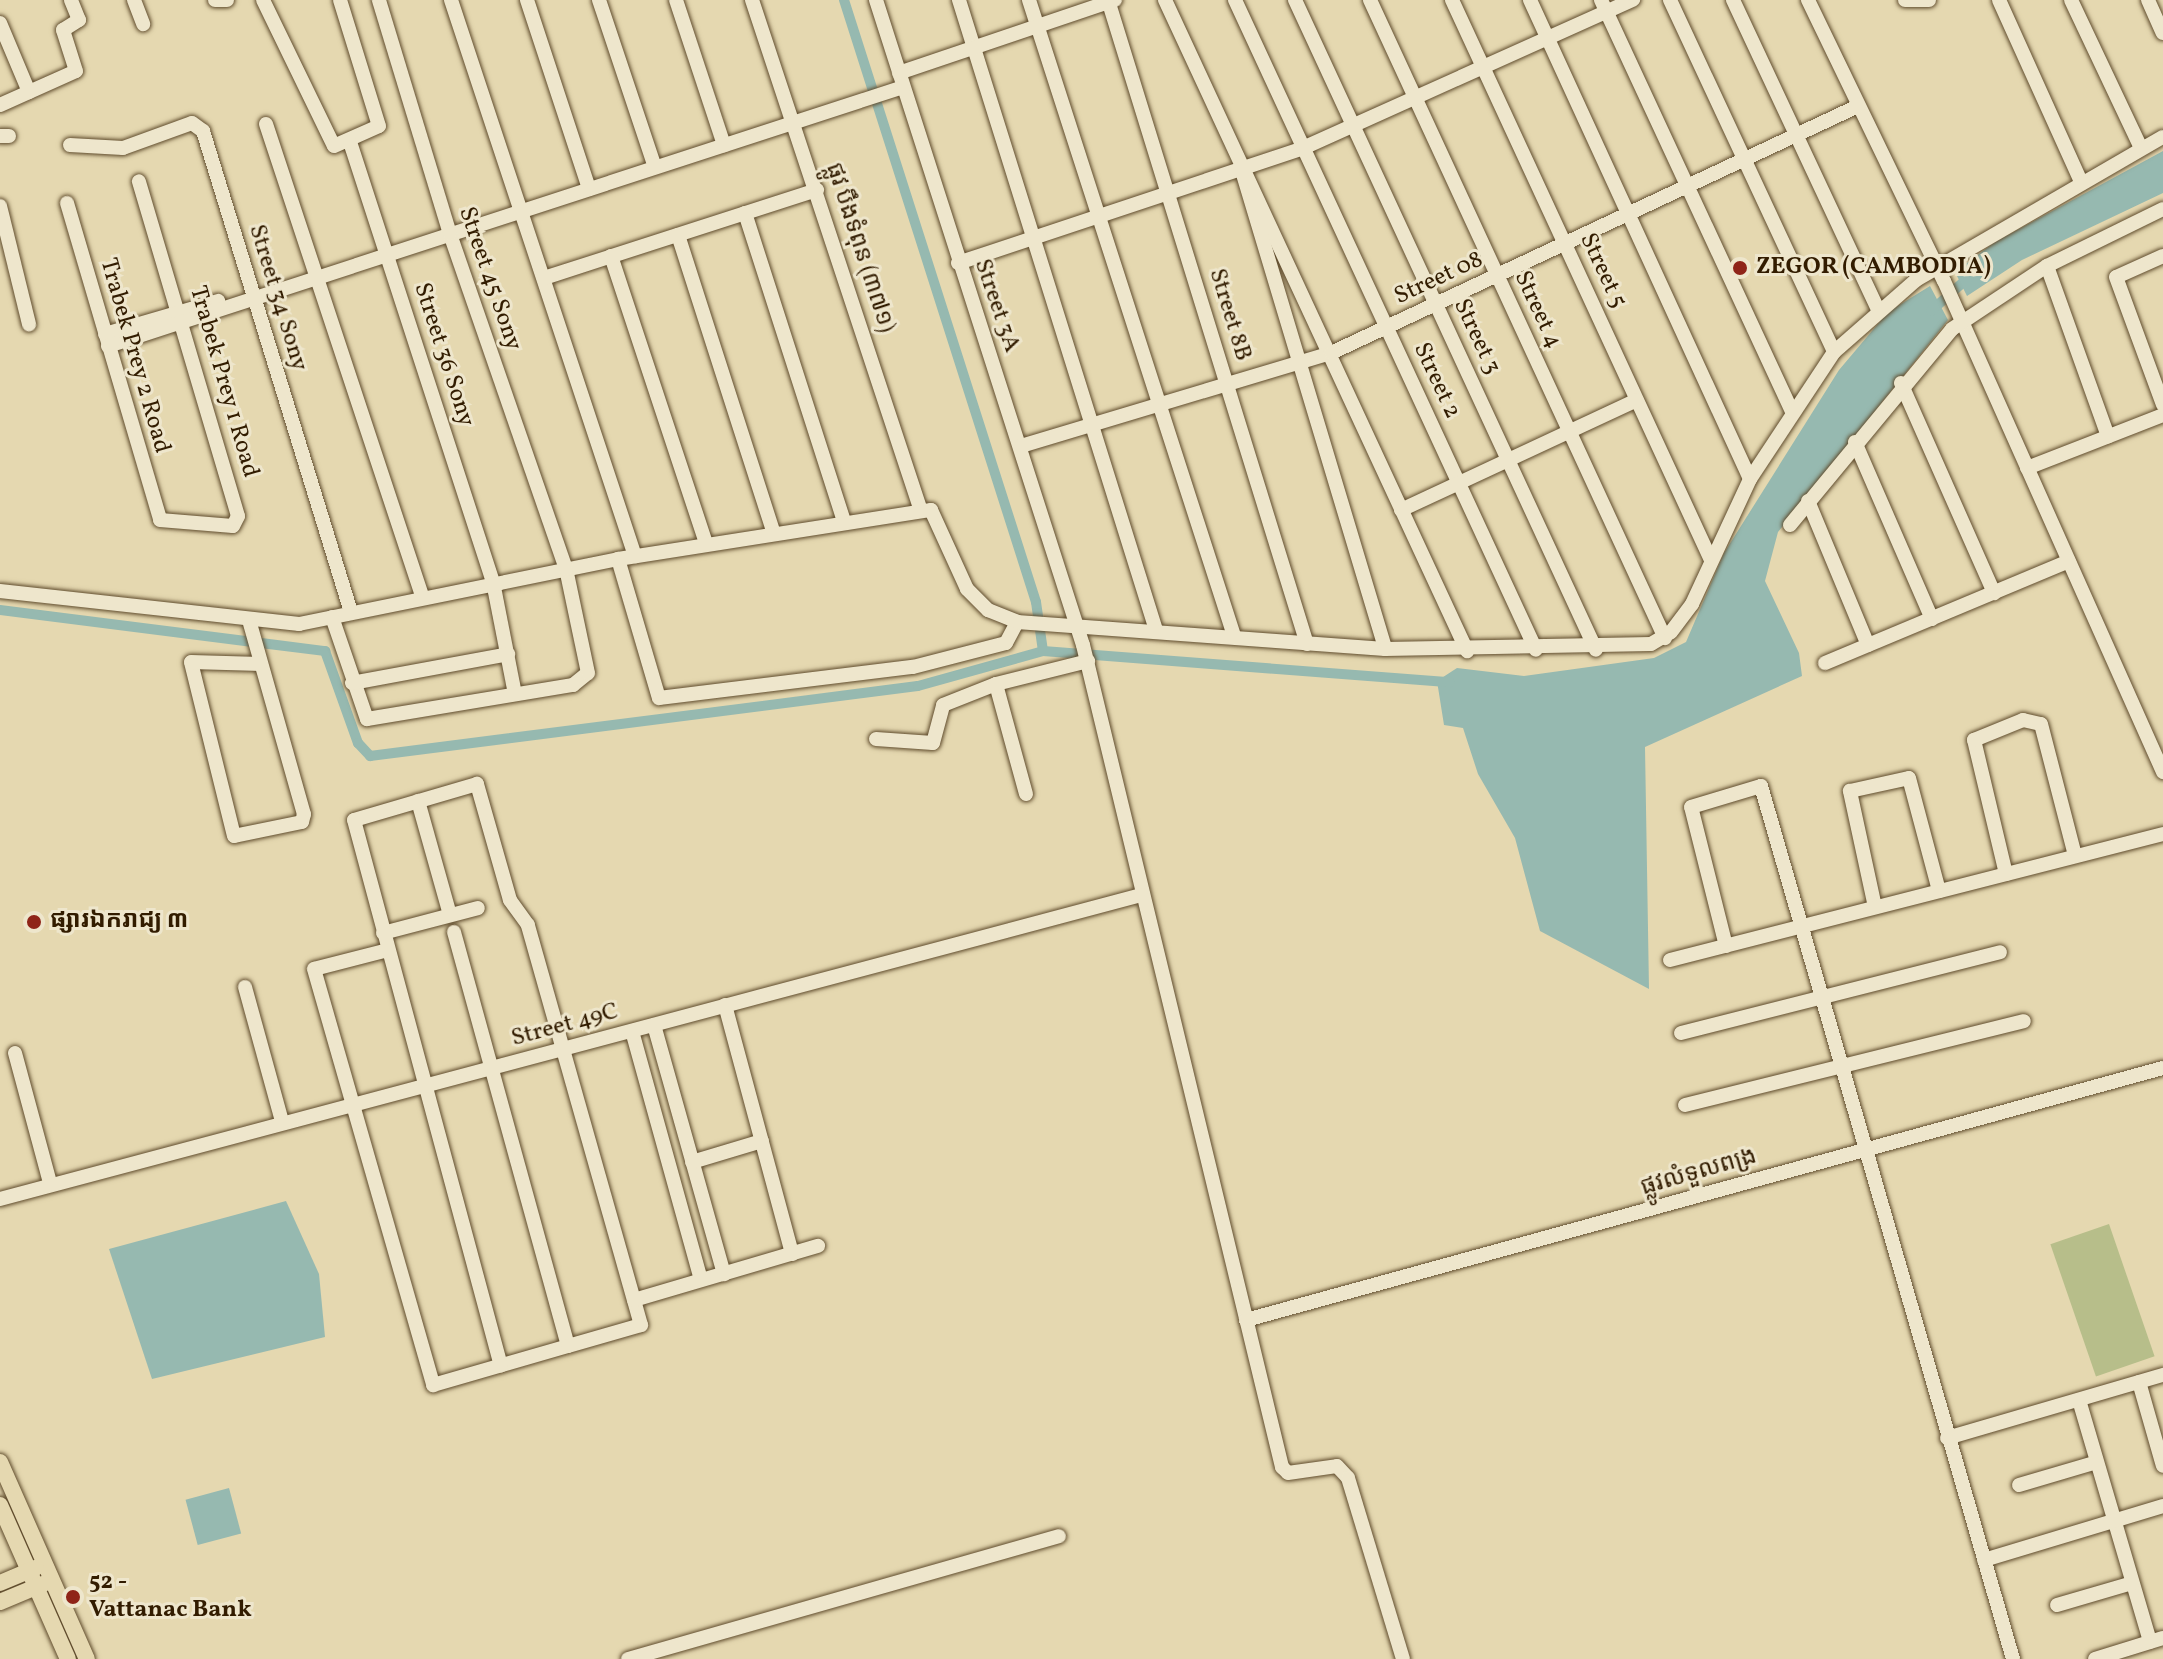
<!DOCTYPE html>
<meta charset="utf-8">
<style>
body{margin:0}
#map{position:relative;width:2163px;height:1659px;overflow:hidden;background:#e5d8b0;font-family:Vollkorn,"Noto Sans Khmer",serif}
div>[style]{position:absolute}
.green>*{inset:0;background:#b7be8a;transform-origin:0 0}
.water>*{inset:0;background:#96b9b0;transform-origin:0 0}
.canal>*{height:10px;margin:-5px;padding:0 5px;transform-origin:5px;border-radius:5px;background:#96b9b0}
.roads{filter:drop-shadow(0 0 2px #5f4b2c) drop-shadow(0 0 2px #5f4b2c)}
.minor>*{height:14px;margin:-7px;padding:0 7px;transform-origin:7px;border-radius:7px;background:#eee6cc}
.major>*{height:16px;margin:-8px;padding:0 8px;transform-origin:8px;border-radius:8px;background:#e5d8b0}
.dots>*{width:22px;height:22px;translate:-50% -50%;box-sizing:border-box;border:4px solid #eee6cc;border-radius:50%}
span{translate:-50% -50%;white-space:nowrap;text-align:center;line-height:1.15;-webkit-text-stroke:6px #eee6cc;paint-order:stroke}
.street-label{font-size:24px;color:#321c00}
.poi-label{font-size:24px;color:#321c00;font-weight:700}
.left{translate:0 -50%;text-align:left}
</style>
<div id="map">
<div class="green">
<div style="left:2109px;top:1224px;width:140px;height:62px;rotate:71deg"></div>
</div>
<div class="water">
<div style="clip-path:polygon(2163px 151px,2163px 193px,2022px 260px,1967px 296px,1955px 272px,1995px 242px)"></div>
<div style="clip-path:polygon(1930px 286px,1948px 320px,1778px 532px,1765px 581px,1799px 653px,1802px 676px,1645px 747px,1649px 989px,1540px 931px,1515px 838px,1478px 774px,1463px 728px,1444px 725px,1437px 681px,1457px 668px,1524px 676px,1654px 658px,1686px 642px,1724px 553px,1839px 370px,1888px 312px)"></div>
<div style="clip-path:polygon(286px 1201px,319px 1274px,325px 1337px,152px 1379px,109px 1249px)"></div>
<div style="left:229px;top:1488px;width:47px;height:45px;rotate:75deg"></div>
</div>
<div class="canal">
<div style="left:844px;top:0;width:632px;rotate:72.31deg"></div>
<div style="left:1036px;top:602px;width:49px;rotate:81.9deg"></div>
<div style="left:1931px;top:311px;width:51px;rotate:-41.8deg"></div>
<div style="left:0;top:610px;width:328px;rotate:7.2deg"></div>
<div style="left:325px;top:651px;width:98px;rotate:70.3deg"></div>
<div style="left:358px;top:743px;width:18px;rotate:47deg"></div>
<div style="left:370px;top:756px;width:552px;rotate:-7.28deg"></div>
<div style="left:918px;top:686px;width:130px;rotate:-15.6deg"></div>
<div style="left:1043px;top:651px;width:408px;rotate:4.4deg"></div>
</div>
<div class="roads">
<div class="minor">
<div style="left:134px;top:0;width:26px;rotate:69deg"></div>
<div style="left:215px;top:0;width:12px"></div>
<div style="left:263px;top:0;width:162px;rotate:64.1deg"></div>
<div style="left:334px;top:146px;width:49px;rotate:-24deg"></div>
<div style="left:379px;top:126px;width:132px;rotate:-107.2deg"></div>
<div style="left:451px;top:0;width:586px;rotate:71.69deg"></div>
<div style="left:527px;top:0;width:199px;rotate:71.8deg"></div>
<div style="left:599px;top:0;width:176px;rotate:71.5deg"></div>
<div style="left:676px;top:0;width:153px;rotate:71.7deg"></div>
<div style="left:752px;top:0;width:538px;rotate:71.7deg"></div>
<div style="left:876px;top:0;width:677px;rotate:72.21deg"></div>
<div style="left:1083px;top:645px;width:846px;rotate:76.39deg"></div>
<div style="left:1282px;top:1467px;width:8px;rotate:45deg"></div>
<div style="left:1288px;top:1473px;width:49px;rotate:-8.1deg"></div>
<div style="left:1337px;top:1466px;width:16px;rotate:47deg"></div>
<div style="left:1348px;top:1478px;width:189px;rotate:73.1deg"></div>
<div style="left:959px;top:0;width:660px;rotate:72.64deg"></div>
<div style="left:1029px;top:0;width:668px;rotate:72.13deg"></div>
<div style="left:1108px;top:0;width:674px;rotate:72.83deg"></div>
<div style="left:1165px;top:0;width:718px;rotate:65.11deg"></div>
<div style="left:1235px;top:0;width:716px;rotate:65.15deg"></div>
<div style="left:1295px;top:0;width:716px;rotate:65.15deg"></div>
<div style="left:1370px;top:0;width:703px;rotate:65.19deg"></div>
<div style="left:1452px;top:0;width:617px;rotate:65.18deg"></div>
<div style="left:1530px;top:0;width:527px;rotate:65.33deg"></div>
<div style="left:1601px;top:0;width:452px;rotate:65.1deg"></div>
<div style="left:1670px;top:0;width:388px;rotate:65deg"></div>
<div style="left:1733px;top:0;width:341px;rotate:64.9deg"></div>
<div style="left:1808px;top:0;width:312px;rotate:64.2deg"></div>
<div style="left:1944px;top:281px;width:538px;rotate:65.96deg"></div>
<div style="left:1905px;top:0;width:24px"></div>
<div style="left:1999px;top:0;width:200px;rotate:65.7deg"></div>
<div style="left:2071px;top:0;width:164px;rotate:64.7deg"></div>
<div style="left:2148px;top:0;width:36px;rotate:66deg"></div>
<div style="left:0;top:23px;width:75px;rotate:67.2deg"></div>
<div style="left:899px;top:73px;width:228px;rotate:-18.7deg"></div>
<div style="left:0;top:105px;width:83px;rotate:-24.1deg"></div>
<div style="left:76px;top:71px;width:43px;rotate:-107.6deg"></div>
<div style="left:63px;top:30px;width:19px;rotate:-32deg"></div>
<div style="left:79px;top:20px;width:22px;rotate:-112deg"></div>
<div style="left:266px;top:124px;width:498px;rotate:71.7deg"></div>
<div style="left:0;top:136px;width:9px"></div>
<div style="left:350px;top:142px;width:463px;rotate:72deg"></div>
<div style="left:493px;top:582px;width:114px;rotate:78.9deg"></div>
<div style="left:70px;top:145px;width:53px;rotate:3.2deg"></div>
<div style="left:123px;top:148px;width:73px;rotate:-19.9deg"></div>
<div style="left:192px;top:123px;width:14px;rotate:36deg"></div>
<div style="left:203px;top:131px;width:503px;rotate:72.9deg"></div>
<div style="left:1242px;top:171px;width:499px;rotate:73.3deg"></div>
<div style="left:67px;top:203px;width:330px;rotate:73.6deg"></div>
<div style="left:160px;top:520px;width:73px;rotate:4.7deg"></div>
<div style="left:233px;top:526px;width:11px;rotate:-63deg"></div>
<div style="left:238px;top:516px;width:349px;rotate:-106.5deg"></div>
<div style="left:0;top:206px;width:122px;rotate:76.2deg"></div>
<div style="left:745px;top:213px;width:324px;rotate:72.2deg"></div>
<div style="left:678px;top:235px;width:314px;rotate:72.2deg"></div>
<div style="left:611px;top:256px;width:303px;rotate:71.7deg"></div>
<div style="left:2163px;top:256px;width:51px;rotate:155.9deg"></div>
<div style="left:2116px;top:277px;width:136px;rotate:69.8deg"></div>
<div style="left:958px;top:263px;width:364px;rotate:-18.4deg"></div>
<div style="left:1303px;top:148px;width:362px;rotate:-24.2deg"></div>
<div style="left:2047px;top:266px;width:181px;rotate:70.3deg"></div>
<div style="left:544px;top:278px;width:287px;rotate:-17.9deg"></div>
<div style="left:105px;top:334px;width:118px;rotate:-16.3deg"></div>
<div style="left:108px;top:346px;width:836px;rotate:-18.04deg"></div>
<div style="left:1901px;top:383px;width:230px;rotate:66.1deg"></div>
<div style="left:1855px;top:442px;width:193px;rotate:66.5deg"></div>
<div style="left:1021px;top:446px;width:324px;rotate:-16.7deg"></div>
<div style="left:1331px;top:353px;width:582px;rotate:-25.11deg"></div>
<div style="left:2027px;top:468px;width:146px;rotate:-21.3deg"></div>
<div style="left:1808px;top:501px;width:156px;rotate:67.4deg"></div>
<div style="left:1401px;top:510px;width:260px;rotate:-25deg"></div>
<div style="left:1790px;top:525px;width:254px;rotate:-50.4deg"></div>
<div style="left:1952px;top:329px;width:114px;rotate:-33.6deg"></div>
<div style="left:2047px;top:266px;width:129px;rotate:-26.2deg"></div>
<div style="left:618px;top:559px;width:145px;rotate:73.6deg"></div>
<div style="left:659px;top:698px;width:256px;rotate:-7deg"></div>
<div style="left:913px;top:667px;width:96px;rotate:-14.5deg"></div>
<div style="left:1006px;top:643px;width:24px;rotate:-62deg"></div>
<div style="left:0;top:591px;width:301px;rotate:6.3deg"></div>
<div style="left:299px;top:624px;width:326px;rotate:-11.5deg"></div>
<div style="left:618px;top:559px;width:317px;rotate:-8.9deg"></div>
<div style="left:931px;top:510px;width:87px;rotate:65.5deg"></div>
<div style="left:967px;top:589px;width:30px;rotate:45deg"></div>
<div style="left:988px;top:610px;width:31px;rotate:22deg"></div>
<div style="left:1017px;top:622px;width:369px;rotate:4.2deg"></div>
<div style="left:1385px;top:649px;width:266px;rotate:-1.1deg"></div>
<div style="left:1651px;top:644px;width:23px;rotate:-31deg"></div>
<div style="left:1671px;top:632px;width:35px;rotate:-53deg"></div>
<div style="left:1692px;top:604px;width:138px;rotate:-65.1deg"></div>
<div style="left:1750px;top:479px;width:152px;rotate:-56.5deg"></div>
<div style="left:1834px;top:352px;width:109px;rotate:-41.3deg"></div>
<div style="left:1916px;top:280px;width:285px;rotate:-30.1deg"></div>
<div style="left:332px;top:617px;width:108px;rotate:71.1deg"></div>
<div style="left:367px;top:719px;width:209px;rotate:-9.4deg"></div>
<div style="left:573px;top:685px;width:19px;rotate:-39deg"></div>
<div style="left:588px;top:673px;width:106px;rotate:-101.9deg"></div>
<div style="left:566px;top:569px;width:355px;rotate:-109.1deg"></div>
<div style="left:450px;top:234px;width:245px;rotate:-106.9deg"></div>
<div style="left:249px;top:620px;width:202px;rotate:74.2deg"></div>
<div style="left:304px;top:814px;width:8px;rotate:104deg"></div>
<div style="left:302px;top:822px;width:69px;rotate:168.4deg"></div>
<div style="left:234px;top:836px;width:179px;rotate:-103.9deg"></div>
<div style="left:191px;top:662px;width:70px;rotate:1.6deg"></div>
<div style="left:1825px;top:663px;width:264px;rotate:-22.7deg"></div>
<div style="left:352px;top:683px;width:159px;rotate:-10.5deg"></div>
<div style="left:876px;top:739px;width:57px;rotate:4deg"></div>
<div style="left:933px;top:743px;width:39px;rotate:-75deg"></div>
<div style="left:943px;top:705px;width:57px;rotate:-21.6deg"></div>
<div style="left:1026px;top:794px;width:114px;rotate:-105.3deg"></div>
<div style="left:996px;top:684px;width:95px;rotate:-14deg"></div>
<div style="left:418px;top:801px;width:118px;rotate:74.3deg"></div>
<div style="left:2006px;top:874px;width:138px;rotate:-103.4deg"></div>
<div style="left:1974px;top:740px;width:53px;rotate:-22.2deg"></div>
<div style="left:2023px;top:720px;width:18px;rotate:13deg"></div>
<div style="left:2041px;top:724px;width:135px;rotate:75.5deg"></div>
<div style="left:1875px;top:907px;width:119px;rotate:-102.2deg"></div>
<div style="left:1850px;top:791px;width:60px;rotate:-12.4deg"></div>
<div style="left:1909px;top:778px;width:117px;rotate:75.1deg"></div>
<div style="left:454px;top:932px;width:429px;rotate:74.6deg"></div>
<div style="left:383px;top:933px;width:98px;rotate:-14.7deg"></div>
<div style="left:1726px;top:946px;width:143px;rotate:-104.1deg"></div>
<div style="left:1691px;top:807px;width:73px;rotate:-16.7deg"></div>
<div style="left:1761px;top:786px;width:909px;rotate:73.9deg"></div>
<div style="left:388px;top:950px;width:76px;rotate:165.6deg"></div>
<div style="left:314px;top:969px;width:433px;rotate:74deg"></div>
<div style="left:433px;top:1385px;width:141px;rotate:-16.1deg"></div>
<div style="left:568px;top:1346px;width:76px;rotate:-16deg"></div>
<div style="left:641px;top:1325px;width:416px;rotate:-105.8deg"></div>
<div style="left:528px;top:925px;width:31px;rotate:-126deg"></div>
<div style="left:510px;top:900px;width:121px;rotate:-105.9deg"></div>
<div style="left:477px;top:784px;width:128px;rotate:163.7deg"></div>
<div style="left:354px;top:820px;width:565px;rotate:74.93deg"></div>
<div style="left:1670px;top:960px;width:509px;rotate:-14.34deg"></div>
<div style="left:245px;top:987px;width:139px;rotate:74.6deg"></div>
<div style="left:725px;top:1005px;width:258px;rotate:74.9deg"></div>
<div style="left:654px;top:1025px;width:259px;rotate:74.3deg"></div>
<div style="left:632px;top:1031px;width:258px;rotate:74.5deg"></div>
<div style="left:1681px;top:1033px;width:329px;rotate:-14.2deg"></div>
<div style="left:15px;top:1053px;width:135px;rotate:74.9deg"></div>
<div style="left:1685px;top:1105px;width:349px;rotate:-13.9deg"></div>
<div style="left:692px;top:1162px;width:73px;rotate:-16.7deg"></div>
<div style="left:0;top:1199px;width:1181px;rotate:-14.92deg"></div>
<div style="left:634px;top:1300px;width:192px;rotate:-16.4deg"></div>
<div style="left:1246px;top:1320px;width:951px;rotate:-15.37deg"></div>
<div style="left:2139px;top:1382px;width:87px;rotate:74.1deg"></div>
<div style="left:2079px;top:1400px;width:252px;rotate:73.6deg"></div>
<div style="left:1947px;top:1438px;width:225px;rotate:-16.3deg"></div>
<div style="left:2019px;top:1485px;width:81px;rotate:-16.4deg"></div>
<div style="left:1984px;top:1560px;width:187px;rotate:-16.8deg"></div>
<div style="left:2057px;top:1605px;width:78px;rotate:-16.3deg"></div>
<div style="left:628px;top:1659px;width:448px;rotate:-15.9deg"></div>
<div style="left:2095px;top:1659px;width:71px;rotate:-17.2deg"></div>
</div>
<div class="major">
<div style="left:0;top:1462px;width:215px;rotate:66.2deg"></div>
<div style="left:0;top:1505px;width:168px;rotate:66.2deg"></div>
<div style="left:0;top:1583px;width:39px;rotate:-23deg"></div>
<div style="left:0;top:1602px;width:47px;rotate:-22.7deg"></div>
</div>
</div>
<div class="dots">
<div style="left:1740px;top:268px;background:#8f2418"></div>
<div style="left:34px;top:922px;background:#8f2418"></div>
<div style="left:73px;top:1597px;background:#8f2418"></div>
</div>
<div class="street-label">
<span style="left:859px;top:248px;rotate:72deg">ផ្លូវ បឹងទំពុន (៣៧១)</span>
<span style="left:1602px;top:271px;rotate:65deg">Street 5</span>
<span style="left:489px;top:279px;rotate:71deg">Street 45 Sony</span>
<span style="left:1439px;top:279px;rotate:-25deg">Street 08</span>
<span style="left:277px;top:298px;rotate:73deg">Street 34 Sony</span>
<span style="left:996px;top:306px;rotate:71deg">Street 3A</span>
<span style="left:1537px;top:310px;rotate:65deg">Street 4</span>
<span style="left:1229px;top:315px;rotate:73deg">Street 8B</span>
<span style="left:1476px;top:337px;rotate:65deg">Street 3</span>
<span style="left:443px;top:355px;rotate:72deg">Street 36 Sony</span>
<span style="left:134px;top:356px;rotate:74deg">Trabek Prey 2 Road</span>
<span style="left:1436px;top:381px;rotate:65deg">Street 2</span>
<span style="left:223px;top:382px;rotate:74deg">Trabek Prey 1 Road</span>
<span style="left:565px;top:1026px;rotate:-15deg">Street 49C</span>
<span style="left:1699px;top:1173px;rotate:-16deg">ផ្លូវលំទួលពង្រ</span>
</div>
<div class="poi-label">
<span class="left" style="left:1756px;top:268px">ZEGOR (CAMBODIA)</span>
<span class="left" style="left:50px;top:922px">ផ្សារឯករាជ្យ ៣</span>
<span class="left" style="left:89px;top:1597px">52 -<br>Vattanac Bank</span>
</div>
</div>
